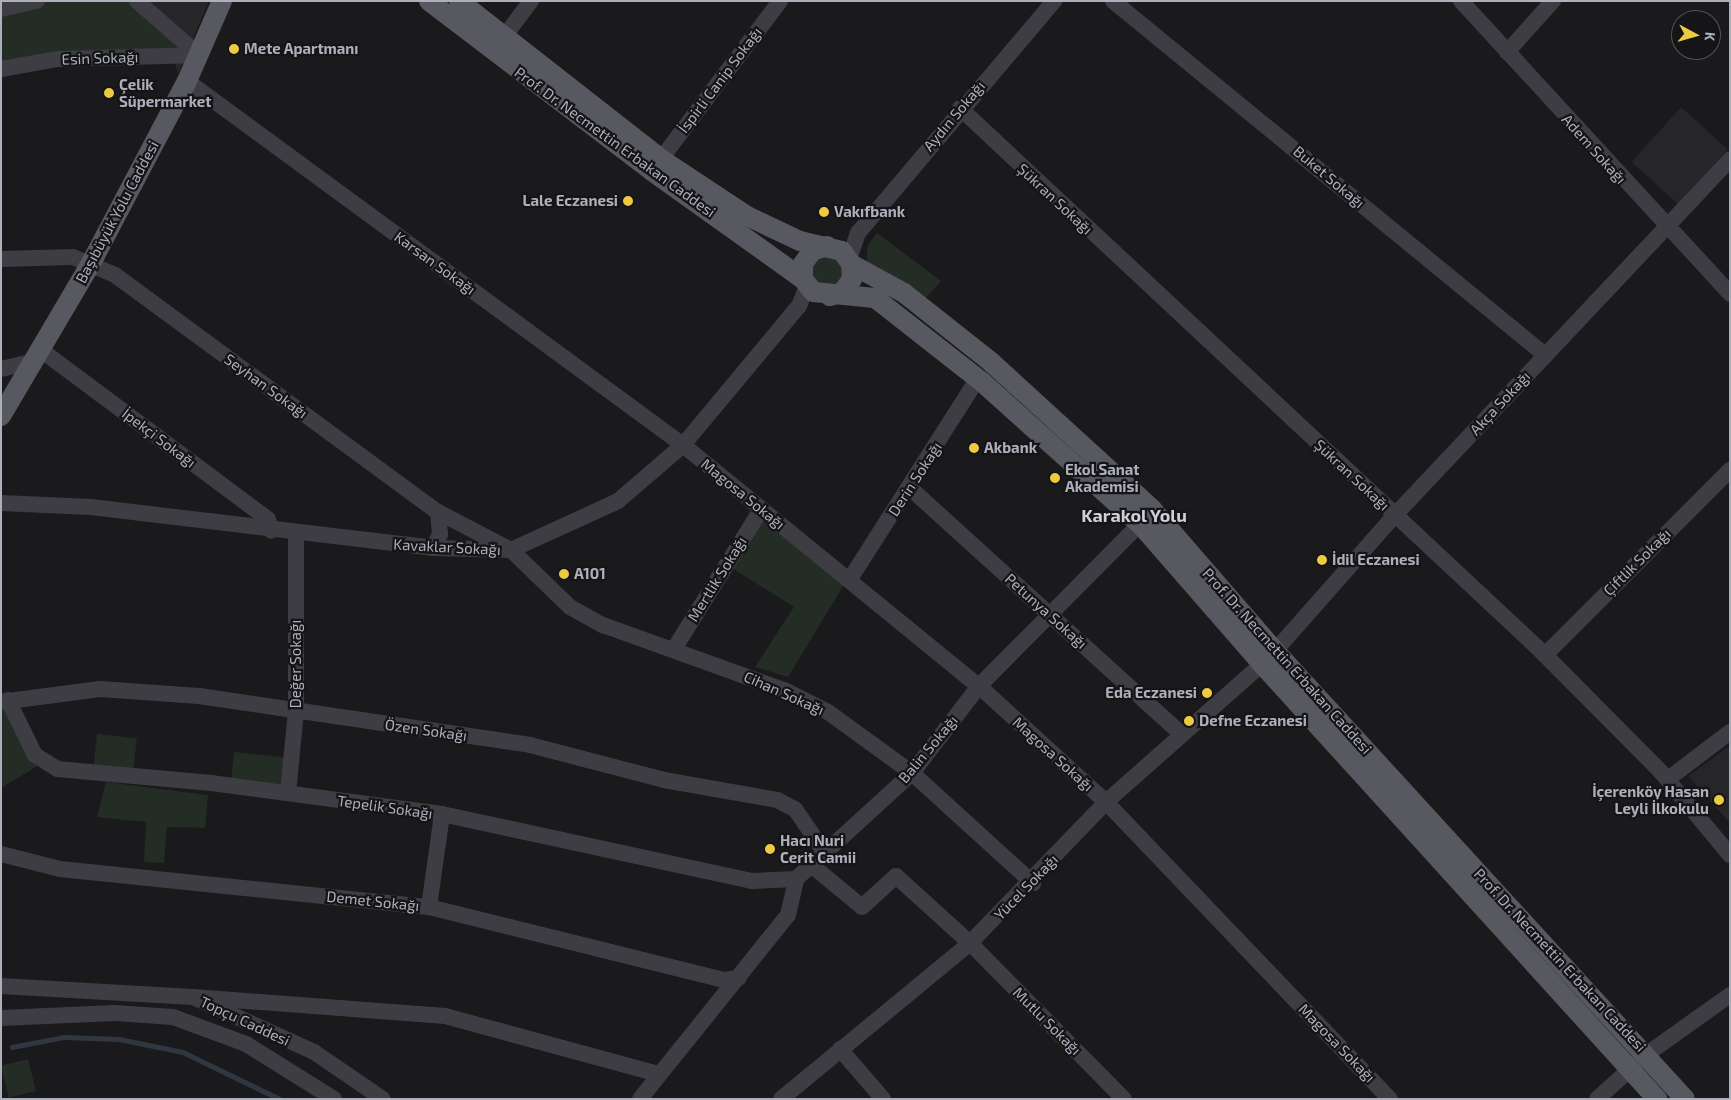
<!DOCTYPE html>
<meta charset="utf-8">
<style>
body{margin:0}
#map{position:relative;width:1731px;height:1100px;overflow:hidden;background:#1a1a1c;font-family:"Exo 2",sans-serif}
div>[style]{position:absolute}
.built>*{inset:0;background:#262629;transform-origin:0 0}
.green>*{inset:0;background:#242c26;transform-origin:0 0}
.round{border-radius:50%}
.stream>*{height:4.5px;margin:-2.25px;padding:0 2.25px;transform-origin:2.25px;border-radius:2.25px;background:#303740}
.minor>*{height:16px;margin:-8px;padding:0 8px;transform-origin:8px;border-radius:8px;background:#3d3d43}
.major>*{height:20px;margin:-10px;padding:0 10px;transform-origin:10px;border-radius:10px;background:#575860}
.dots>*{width:14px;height:14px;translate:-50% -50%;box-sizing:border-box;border:2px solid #151517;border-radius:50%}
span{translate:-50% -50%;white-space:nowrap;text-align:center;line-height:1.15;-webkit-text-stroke:4.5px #151517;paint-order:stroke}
.poi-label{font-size:15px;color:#adafbb;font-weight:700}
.left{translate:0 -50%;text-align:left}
.right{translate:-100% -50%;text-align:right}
.street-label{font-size:15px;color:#adafbb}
.quarter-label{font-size:18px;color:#cecfd7;font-weight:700}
.frame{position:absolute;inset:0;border:2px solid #adafbb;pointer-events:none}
.north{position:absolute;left:1671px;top:10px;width:50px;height:50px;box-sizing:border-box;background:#151517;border:1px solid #525359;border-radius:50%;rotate:96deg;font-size:14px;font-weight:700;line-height:20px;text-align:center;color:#adafbb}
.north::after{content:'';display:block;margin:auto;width:18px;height:22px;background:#ecca42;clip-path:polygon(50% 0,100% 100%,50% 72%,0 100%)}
</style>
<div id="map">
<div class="built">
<div style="clip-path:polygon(119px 1px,209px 1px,178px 74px,172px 50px)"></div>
<div style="left:1681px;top:107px;width:63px;height:74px;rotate:42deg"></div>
<div style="clip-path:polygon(1730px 746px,1730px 823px,1688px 776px)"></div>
</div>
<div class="green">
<div style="clip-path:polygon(37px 1px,137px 1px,199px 55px,1px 69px,1px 9px)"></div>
<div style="clip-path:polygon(877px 233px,941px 281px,916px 309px,866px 263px,868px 245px)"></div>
<div class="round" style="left:811px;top:255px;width:32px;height:32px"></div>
<div style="clip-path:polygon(761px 520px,845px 583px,788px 677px,755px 667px,794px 607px,732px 568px)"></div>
<div style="clip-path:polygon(4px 710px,39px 765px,1px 788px,1px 711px)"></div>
<div style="left:97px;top:734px;width:40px;height:31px;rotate:6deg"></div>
<div style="left:234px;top:752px;width:60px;height:34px;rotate:6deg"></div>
<div style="clip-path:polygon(106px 782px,208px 795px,205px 828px,167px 827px,164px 863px,144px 862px,146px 822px,97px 817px)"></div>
<div style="left:28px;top:1059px;width:33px;height:28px;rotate:76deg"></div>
</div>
<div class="stream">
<div style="left:12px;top:1047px;width:53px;rotate:-10.9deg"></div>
<div style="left:64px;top:1037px;width:55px;rotate:2.1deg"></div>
<div style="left:119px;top:1039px;width:65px;rotate:11.5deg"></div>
<div style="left:183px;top:1052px;width:108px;rotate:25.9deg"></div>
</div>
<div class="minor">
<div style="left:137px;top:1px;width:82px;rotate:41.1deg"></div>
<div style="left:1113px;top:1px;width:559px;rotate:39.33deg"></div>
<div style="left:1461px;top:1px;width:398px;rotate:47.4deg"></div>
<div style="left:1px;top:9px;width:37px;rotate:-13deg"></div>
<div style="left:504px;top:37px;width:45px;rotate:-53.1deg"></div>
<div style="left:1507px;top:52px;width:69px;rotate:-48deg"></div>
<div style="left:1px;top:69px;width:58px;rotate:-10deg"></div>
<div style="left:58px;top:59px;width:141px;rotate:-1.6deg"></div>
<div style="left:187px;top:81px;width:615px;rotate:36.27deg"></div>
<div style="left:683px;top:445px;width:382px;rotate:39.2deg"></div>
<div style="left:979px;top:686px;width:172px;rotate:42.4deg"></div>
<div style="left:1106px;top:802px;width:411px;rotate:46.3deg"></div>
<div style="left:960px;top:108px;width:795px;rotate:43.06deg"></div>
<div style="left:1541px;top:651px;width:170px;rotate:45.2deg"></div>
<div style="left:1661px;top:772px;width:108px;rotate:50.3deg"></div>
<div style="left:661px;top:159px;width:198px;rotate:-53deg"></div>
<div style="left:1px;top:259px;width:72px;rotate:-1.6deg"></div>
<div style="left:73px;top:257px;width:46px;rotate:23.2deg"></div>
<div style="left:115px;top:275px;width:401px;rotate:36.3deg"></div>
<div style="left:849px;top:259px;width:28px;rotate:-71deg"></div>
<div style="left:858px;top:233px;width:304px;rotate:-49.8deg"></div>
<div style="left:41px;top:350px;width:283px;rotate:36.7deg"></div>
<div style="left:268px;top:519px;width:12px;rotate:76deg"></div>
<div style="left:1px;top:369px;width:35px;rotate:-13deg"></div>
<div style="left:910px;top:488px;width:367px;rotate:42.2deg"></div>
<div style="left:1px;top:503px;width:90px;rotate:2.5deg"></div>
<div style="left:91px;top:507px;width:344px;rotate:6.8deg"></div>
<div style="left:433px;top:548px;width:78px;rotate:1.5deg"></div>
<div style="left:511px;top:550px;width:118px;rotate:-24.6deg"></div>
<div style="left:618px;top:501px;width:86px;rotate:-40.7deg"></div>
<div style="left:683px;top:445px;width:181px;rotate:-50.2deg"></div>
<div style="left:799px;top:306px;width:22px;rotate:-68deg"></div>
<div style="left:433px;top:548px;width:16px;rotate:-63deg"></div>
<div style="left:440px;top:534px;width:22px;rotate:-95deg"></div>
<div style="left:438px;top:512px;width:82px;rotate:27.5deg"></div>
<div style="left:511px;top:550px;width:82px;rotate:44deg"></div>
<div style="left:570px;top:607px;width:38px;rotate:29deg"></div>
<div style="left:603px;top:625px;width:192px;rotate:19.8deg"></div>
<div style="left:784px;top:690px;width:49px;rotate:26.6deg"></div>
<div style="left:828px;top:712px;width:104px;rotate:36deg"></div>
<div style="left:912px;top:773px;width:164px;rotate:42.3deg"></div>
<div style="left:850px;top:579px;width:229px;rotate:-57.5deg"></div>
<div style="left:973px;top:386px;width:9px;rotate:-32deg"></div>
<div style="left:674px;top:649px;width:164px;rotate:-58deg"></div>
<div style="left:1275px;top:651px;width:181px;rotate:-48.6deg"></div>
<div style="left:1395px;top:515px;width:489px;rotate:-46.7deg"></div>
<div style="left:1545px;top:655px;width:262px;rotate:-45deg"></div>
<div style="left:8px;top:700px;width:61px;rotate:63.9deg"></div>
<div style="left:35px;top:755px;width:26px;rotate:32deg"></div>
<div style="left:57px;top:769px;width:155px;rotate:5.2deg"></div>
<div style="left:211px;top:783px;width:233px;rotate:7.6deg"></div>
<div style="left:442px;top:814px;width:317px;rotate:12.2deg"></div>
<div style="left:752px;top:881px;width:44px;rotate:-2.6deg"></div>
<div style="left:1px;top:702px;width:100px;rotate:-7.5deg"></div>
<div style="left:100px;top:689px;width:99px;rotate:4deg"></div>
<div style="left:199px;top:696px;width:335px;rotate:8.4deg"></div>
<div style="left:530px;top:745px;width:138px;rotate:14.6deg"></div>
<div style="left:664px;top:780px;width:115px;rotate:10deg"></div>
<div style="left:777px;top:800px;width:20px;rotate:27deg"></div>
<div style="left:795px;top:809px;width:50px;rotate:55.7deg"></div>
<div style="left:1668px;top:779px;width:78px;rotate:-37.2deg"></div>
<div style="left:288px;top:793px;width:82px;rotate:-84.4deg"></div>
<div style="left:296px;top:711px;width:177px;rotate:-90deg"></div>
<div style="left:1px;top:854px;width:61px;rotate:14.3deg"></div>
<div style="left:60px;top:869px;width:371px;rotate:5.9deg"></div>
<div style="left:429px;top:907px;width:304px;rotate:13.9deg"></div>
<div style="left:724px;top:980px;width:15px;rotate:-8deg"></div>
<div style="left:810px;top:864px;width:67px;rotate:39.6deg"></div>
<div style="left:862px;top:907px;width:46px;rotate:-42.4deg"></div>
<div style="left:896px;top:876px;width:100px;rotate:42.2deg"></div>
<div style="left:970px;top:943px;width:219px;rotate:45.4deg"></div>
<div style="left:429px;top:907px;width:94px;rotate:-82deg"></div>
<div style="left:1px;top:986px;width:192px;rotate:3.3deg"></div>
<div style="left:193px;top:997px;width:133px;rotate:24.4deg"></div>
<div style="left:314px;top:1052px;width:83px;rotate:34.3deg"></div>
<div style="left:193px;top:997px;width:253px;rotate:4.3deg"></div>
<div style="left:445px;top:1016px;width:222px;rotate:15.2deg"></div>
<div style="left:1px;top:1018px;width:114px;rotate:-2.5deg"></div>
<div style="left:115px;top:1013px;width:58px;rotate:3.9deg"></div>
<div style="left:173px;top:1017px;width:78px;rotate:20.3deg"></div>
<div style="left:246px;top:1044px;width:104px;rotate:32deg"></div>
<div style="left:840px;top:1049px;width:66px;rotate:49.3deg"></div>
<div style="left:640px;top:1099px;width:236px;rotate:-51.2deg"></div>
<div style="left:788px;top:915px;width:37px;rotate:-77deg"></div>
<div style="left:796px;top:879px;width:157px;rotate:-42.4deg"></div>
<div style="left:912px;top:773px;width:110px;rotate:-52.4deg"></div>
<div style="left:979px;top:686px;width:228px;rotate:-45.2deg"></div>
<div style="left:781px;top:1099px;width:245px;rotate:-39.5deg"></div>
<div style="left:970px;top:943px;width:196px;rotate:-46deg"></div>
<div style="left:1106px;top:802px;width:208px;rotate:-41.5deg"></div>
<div style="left:1597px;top:1099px;width:67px;rotate:-42deg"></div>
<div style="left:1647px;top:1054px;width:102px;rotate:-35.4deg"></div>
</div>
<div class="major">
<div style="left:429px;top:1px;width:280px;rotate:37.3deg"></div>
<div style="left:652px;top:171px;width:186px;rotate:35.6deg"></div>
<div style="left:459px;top:1px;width:256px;rotate:38deg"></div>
<div style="left:661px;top:159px;width:103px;rotate:33.5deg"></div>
<div style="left:747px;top:216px;width:59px;rotate:25.3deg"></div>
<div style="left:800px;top:241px;width:43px;rotate:13.4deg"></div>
<div style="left:842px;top:251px;width:16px;rotate:55deg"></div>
<div style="left:851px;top:264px;width:15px;rotate:86deg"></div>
<div style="left:852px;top:279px;width:16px;rotate:125deg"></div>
<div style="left:843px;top:292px;width:14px;rotate:163deg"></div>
<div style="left:827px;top:246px;width:16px;rotate:162deg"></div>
<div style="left:812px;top:251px;width:16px;rotate:125deg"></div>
<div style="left:803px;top:264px;width:15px;rotate:90deg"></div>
<div style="left:803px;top:279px;width:16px;rotate:52deg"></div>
<div style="left:813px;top:292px;width:62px;rotate:5.5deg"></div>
<div style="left:875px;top:298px;width:135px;rotate:38.1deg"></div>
<div style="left:981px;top:381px;width:214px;rotate:42deg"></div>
<div style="left:1140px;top:524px;width:186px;rotate:48.9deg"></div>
<div style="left:1262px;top:664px;width:588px;rotate:47.76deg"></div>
<div style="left:851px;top:264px;width:60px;rotate:28.7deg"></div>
<div style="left:904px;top:293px;width:111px;rotate:38.4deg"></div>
<div style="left:991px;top:362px;width:218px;rotate:42.4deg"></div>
<div style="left:1152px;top:509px;width:188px;rotate:49.1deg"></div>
<div style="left:1275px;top:651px;width:607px;rotate:47.54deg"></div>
<div style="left:1px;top:416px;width:178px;rotate:-59.5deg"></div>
<div style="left:91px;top:263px;width:206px;rotate:-62.2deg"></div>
<div style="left:187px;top:81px;width:87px;rotate:-66.4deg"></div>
</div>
<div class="dots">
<div style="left:234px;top:49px;background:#ecca42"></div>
<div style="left:109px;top:93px;background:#ecca42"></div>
<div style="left:628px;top:201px;background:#ecca42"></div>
<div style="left:824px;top:212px;background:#ecca42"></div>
<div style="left:974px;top:448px;background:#ecca42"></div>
<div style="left:1055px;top:478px;background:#ecca42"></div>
<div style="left:1322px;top:560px;background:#ecca42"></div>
<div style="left:564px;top:574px;background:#ecca42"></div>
<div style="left:1207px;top:693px;background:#ecca42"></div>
<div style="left:1189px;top:721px;background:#ecca42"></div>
<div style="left:1719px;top:800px;background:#ecca42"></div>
<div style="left:770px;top:849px;background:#ecca42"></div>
</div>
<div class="poi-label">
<span class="left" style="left:244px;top:49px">Mete Apartmanı</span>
<span class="left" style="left:119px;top:93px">Çelik<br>Süpermarket</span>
<span class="right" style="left:618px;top:201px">Lale Eczanesi</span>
<span class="left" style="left:834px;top:212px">Vakıfbank</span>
<span class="left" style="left:984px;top:448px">Akbank</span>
<span class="left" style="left:1065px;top:478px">Ekol Sanat<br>Akademisi</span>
<span class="left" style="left:1332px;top:560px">İdil Eczanesi</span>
<span class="left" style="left:574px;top:574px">A101</span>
<span class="right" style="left:1197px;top:693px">Eda Eczanesi</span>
<span class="left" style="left:1199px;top:721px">Defne Eczanesi</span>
<span class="right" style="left:1709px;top:800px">İçerenköy Hasan<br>Leyli İlkokulu</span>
<span class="left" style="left:780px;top:849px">Hacı Nuri<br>Cerit Camii</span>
</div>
<div class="street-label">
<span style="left:100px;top:58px;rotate:-2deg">Esin Sokağı</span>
<span style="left:720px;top:80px;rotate:-53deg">İspirli Canip Sokağı</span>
<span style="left:954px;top:116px;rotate:-50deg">Aydın Sokağı</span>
<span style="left:615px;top:142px;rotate:36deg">Prof. Dr. Necmettin Erbakan Caddesi</span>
<span style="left:1594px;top:149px;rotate:48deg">Adem Sokağı</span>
<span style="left:1329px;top:177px;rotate:40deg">Buket Sokağı</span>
<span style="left:1055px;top:199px;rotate:43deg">Şükran Sokağı</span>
<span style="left:117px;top:212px;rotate:-62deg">Başıbüyük Yolu Caddesi</span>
<span style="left:435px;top:263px;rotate:36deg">Karsan Sokağı</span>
<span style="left:266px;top:386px;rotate:36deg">Seyhan Sokağı</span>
<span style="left:1500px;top:403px;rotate:-47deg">Akça Sokağı</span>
<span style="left:159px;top:438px;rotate:37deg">İpekçi Sokağı</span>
<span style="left:1352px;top:475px;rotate:43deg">Şükran Sokağı</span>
<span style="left:915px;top:479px;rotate:-57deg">Derin Sokağı</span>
<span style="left:743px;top:494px;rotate:39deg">Magosa Sokağı</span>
<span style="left:447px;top:547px;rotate:3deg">Kavaklar Sokağı</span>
<span style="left:1637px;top:562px;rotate:-45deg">Çiftlik Sokağı</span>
<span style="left:717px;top:579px;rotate:-58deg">Mertlik Sokağı</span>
<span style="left:1046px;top:611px;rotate:42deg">Petunya Sokağı</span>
<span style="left:1287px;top:661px;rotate:48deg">Prof. Dr. Necmettin Erbakan Caddesi</span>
<span style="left:296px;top:664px;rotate:-90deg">Değer Sokağı</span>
<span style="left:784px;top:693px;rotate:24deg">Cihan Sokağı</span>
<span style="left:426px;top:730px;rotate:8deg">Özen Sokağı</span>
<span style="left:928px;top:749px;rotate:-50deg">Balin Sokağı</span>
<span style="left:1053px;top:754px;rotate:42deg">Magosa Sokağı</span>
<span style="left:385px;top:807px;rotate:8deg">Tepelik Sokağı</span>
<span style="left:1026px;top:887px;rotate:-46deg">Yücel Sokağı</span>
<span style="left:373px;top:901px;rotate:6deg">Demet Sokağı</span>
<span style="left:1560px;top:960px;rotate:47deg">Prof. Dr. Necmettin Erbakan Caddesi</span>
<span style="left:245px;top:1021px;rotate:25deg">Topçu Caddesi</span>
<span style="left:1047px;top:1021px;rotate:45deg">Mutlu Sokağı</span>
<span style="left:1337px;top:1043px;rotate:46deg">Magosa Sokağı</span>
</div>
<div class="quarter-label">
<span style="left:1134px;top:515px">Karakol Yolu</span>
</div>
<div class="frame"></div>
<div class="north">K</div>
</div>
